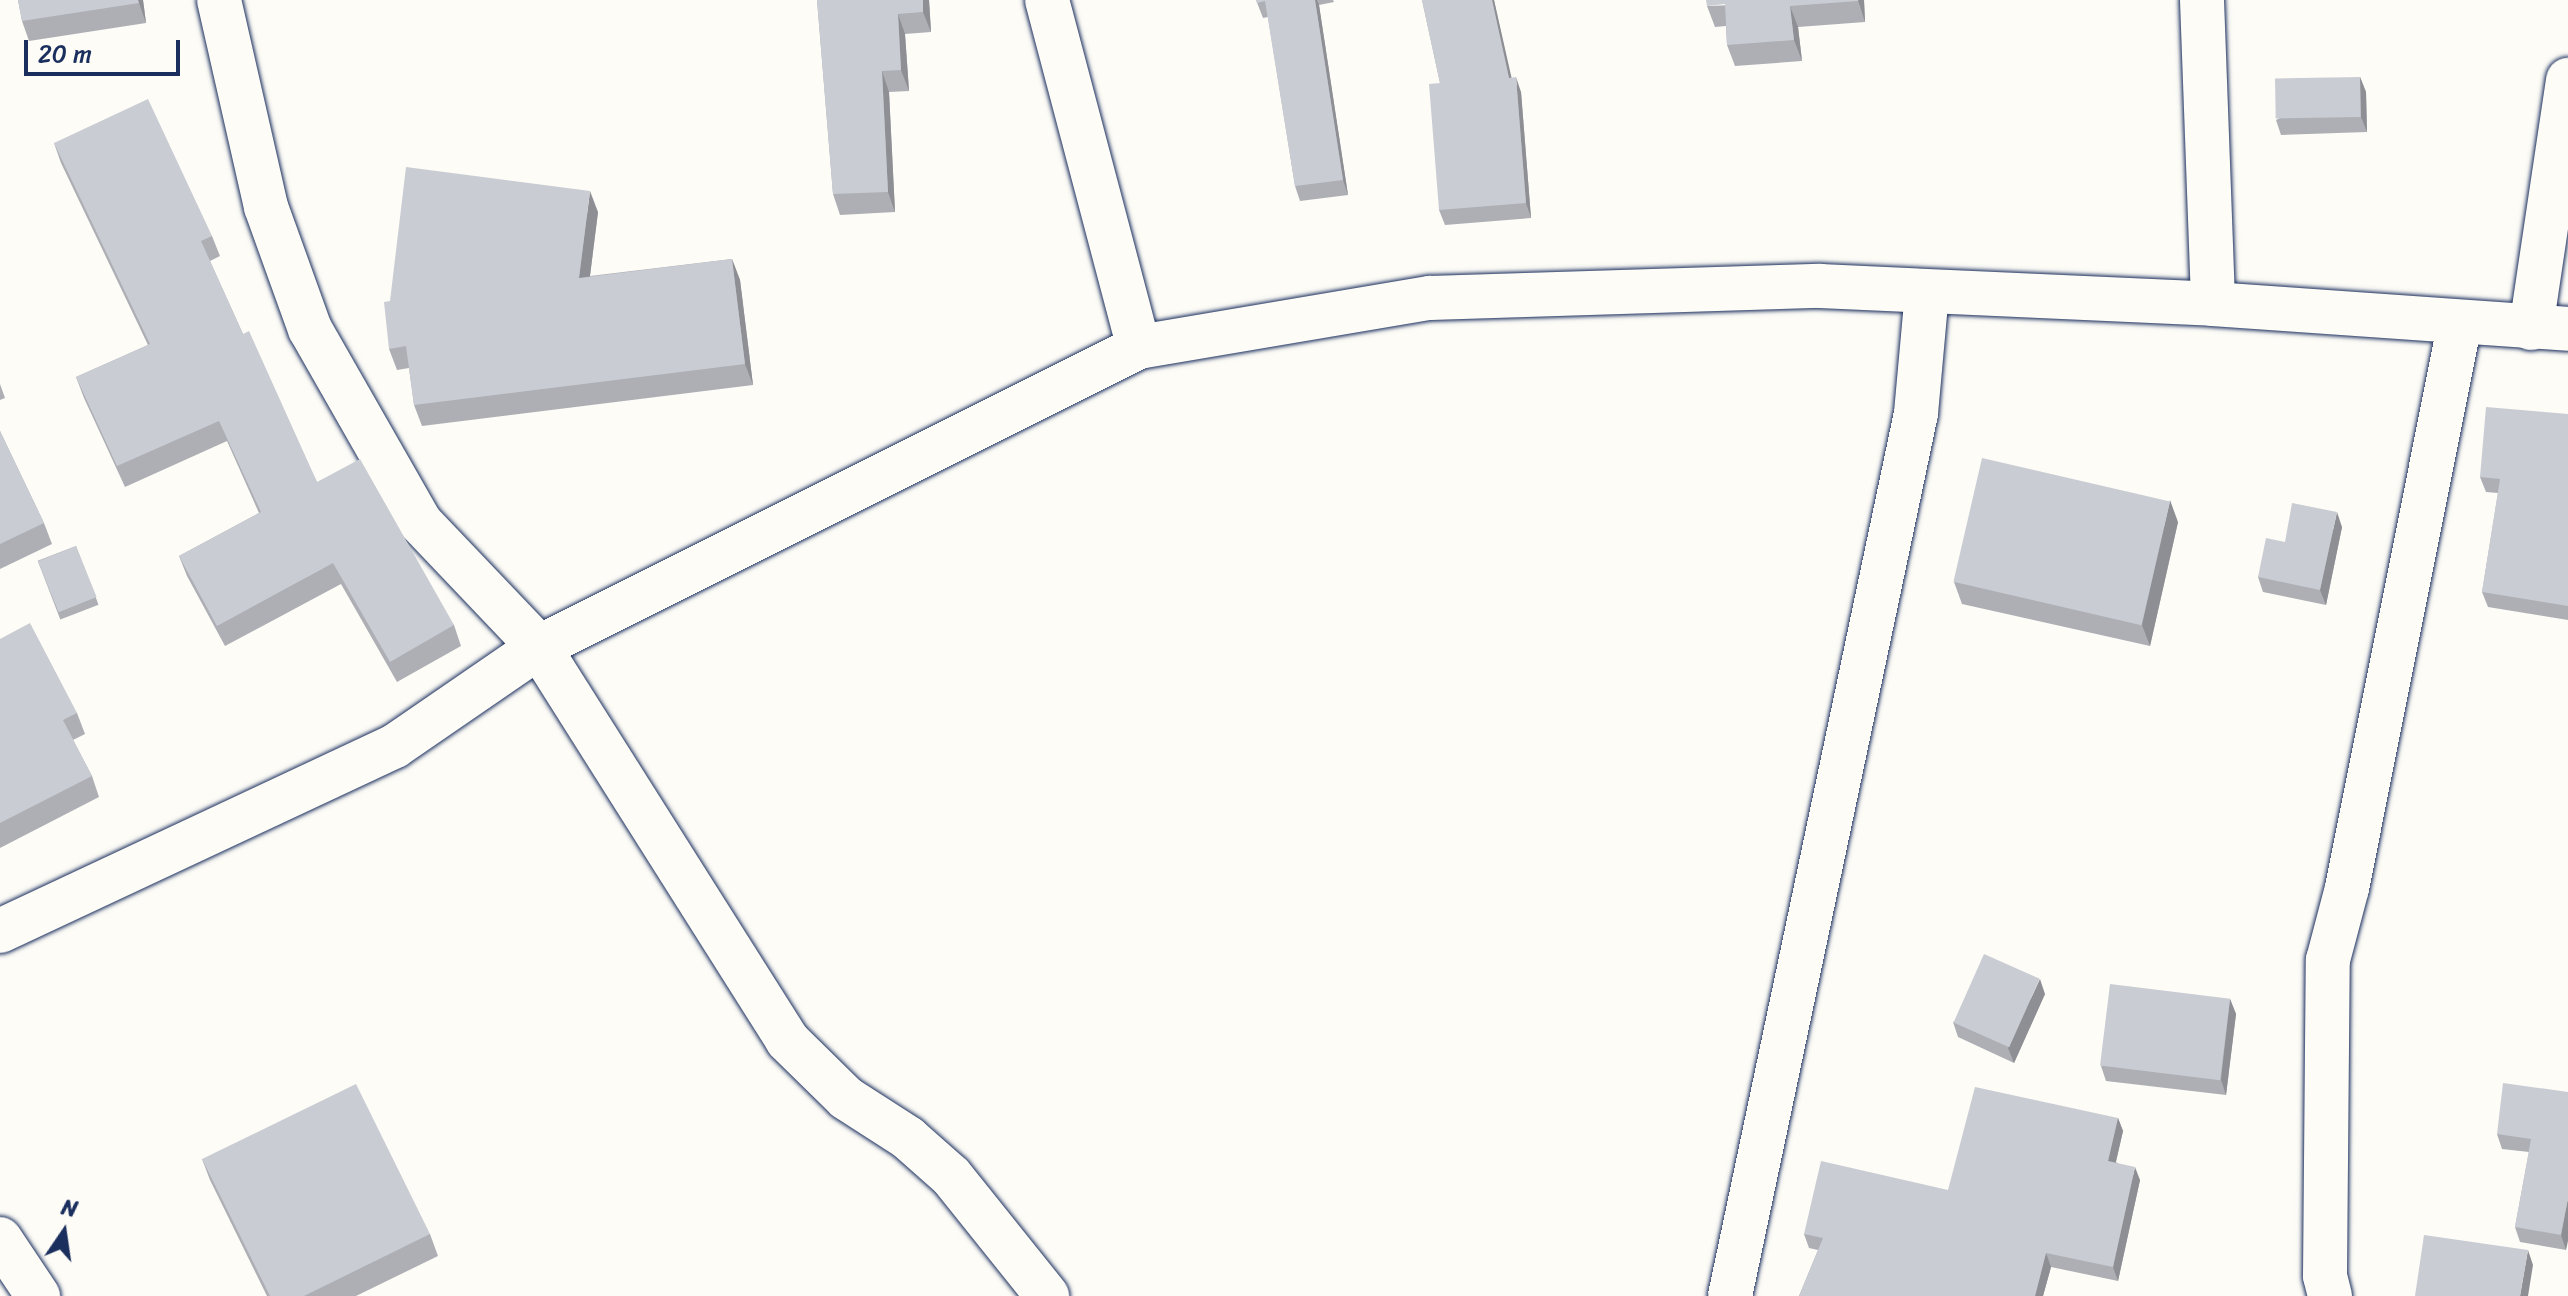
<!DOCTYPE html>
<style>
body{margin:0}
#map{position:relative;width:2568px;height:1296px;overflow:hidden;background:#fdfcf7;font-family:Sriracha,sans-serif}
div>[style]{position:absolute}
.roads{filter:drop-shadow(0 0 2px #1b2f5e) drop-shadow(0 0 2px #1b2f5e)}
.minor>*{height:44px;margin:-22px;padding:0 22px;transform-origin:22px;border-radius:22px;background:#fdfcf7}
.wall>*{inset:0;background:#adafb5;transform-origin:0 0}
.shaded-wall>*{inset:0;background:#8d8f94}
.building>*{inset:0;background:#c9ccd3;transform-origin:0 0}
span{translate:-50% -50%;white-space:nowrap;text-align:center;line-height:1.15;-webkit-text-stroke:7px #fdfcf7;paint-order:stroke}
.north{position:absolute;left:24px;top:1192px;width:80px;height:80px;-webkit-text-stroke:6px #fdfcf7;paint-order:stroke;rotate:13deg;font-size:22px;font-weight:700;line-height:32px;text-align:center;color:#1b2f5e}
.north::after{content:'';display:block;margin:auto;width:28px;height:36px;background:#1b2f5e;clip-path:polygon(50% 0,100% 100%,50% 72%,0 100%)}
.scale{position:absolute;left:24px;top:40px;width:156px;height:36px;box-sizing:border-box;border:4px solid #1b2f5e;border-top:0;padding-left:10px;font-size:24px;line-height:28px;white-space:nowrap;color:#1b2f5e;-webkit-text-stroke:6px #fdfcf7;paint-order:stroke}
</style>
<div id="map">
<div class="roads">
<div class="minor">
<div style="left:219px;top:0;width:212px;rotate:77.2deg"></div>
<div style="left:266px;top:207px;width:130px;rotate:70.2deg"></div>
<div style="left:310px;top:329px;width:222px;rotate:60.3deg"></div>
<div style="left:420px;top:522px;width:173px;rotate:46.4deg"></div>
<div style="left:539px;top:647px;width:465px;rotate:57.7deg"></div>
<div style="left:787px;top:1040px;width:83px;rotate:44.5deg"></div>
<div style="left:846px;top:1098px;width:74px;rotate:32.8deg"></div>
<div style="left:908px;top:1138px;width:57px;rotate:41.5deg"></div>
<div style="left:951px;top:1176px;width:154px;rotate:51.3deg"></div>
<div style="left:1047px;top:0;width:359px;rotate:75.2deg"></div>
<div style="left:2202px;top:0;width:304px;rotate:87.9deg"></div>
<div style="left:2531px;top:328px;width:251px;rotate:-81.5deg"></div>
<div style="left:0;top:931px;width:436px;rotate:-25.1deg"></div>
<div style="left:395px;top:746px;width:175px;rotate:-34.5deg"></div>
<div style="left:539px;top:647px;width:671px;rotate:-26.57deg"></div>
<div style="left:1139px;top:347px;width:295px;rotate:-9.6deg"></div>
<div style="left:1430px;top:298px;width:390px;rotate:-1.8deg"></div>
<div style="left:1820px;top:286px;width:393px;rotate:2.6deg"></div>
<div style="left:2213px;top:304px;width:356px;rotate:4deg"></div>
<div style="left:0;top:1239px;width:69px;rotate:56.3deg"></div>
<div style="left:1730px;top:1296px;width:902px;rotate:-78.1deg"></div>
<div style="left:1916px;top:413px;width:121px;rotate:-84.8deg"></div>
<div style="left:2330px;top:1296px;width:21px;rotate:-104deg"></div>
<div style="left:2325px;top:1276px;width:316px;rotate:-89.5deg"></div>
<div style="left:2328px;top:960px;width:74px;rotate:-75.2deg"></div>
<div style="left:2347px;top:888px;width:577px;rotate:-78.71deg"></div>
</div>
</div>
<div class="wall">
<div style="clip-path:polygon(18px 0,143px 0,146px 23px,29px 41px,22px 21px)"></div>
<div style="clip-path:polygon(817px 0,929px 0,931px 32px,905px 34px,909px 91px,889px 92px,895px 212px,840px 215px,833px 194px)"></div>
<div style="clip-path:polygon(1256px 0,1333px 0,1334px 2px,1319px 5px,1348px 195px,1300px 201px,1295px 186px,1268px 17px,1263px 18px)"></div>
<div style="clip-path:polygon(1422px 0,1494px 0,1511px 78px,1521px 92px,1531px 218px,1445px 225px,1439px 210px,1440px 83px)"></div>
<div style="clip-path:polygon(1864px 0,1865px 22px,1798px 27px,1802px 61px,1735px 66px,1727px 45px,1726px 26px,1715px 27px,1707px 6px)"></div>
<div style="clip-path:polygon(2360px 77px,2366px 92px,2367px 132px,2281px 135px,2276px 120px)"></div>
<div style="clip-path:polygon(54px 143px,212px 236px,220px 256px,210px 261px,243px 334px,317px 482px,454px 625px,461px 646px,397px 682px,341px 584px,225px 646px,187px 576px,179px 556px,259px 513px,227px 441px,125px 487px,84px 398px,76px 377px,148px 345px,61px 163px)"></div>
<div style="clip-path:polygon(598px 212px,590px 276px,732px 259px,740px 280px,753px 385px,422px 426px,414px 405px,409px 368px,397px 370px,389px 349px,390px 301px)"></div>
<div style="clip-path:polygon(0 384px,5px 398px,0 400px)"></div>
<div style="clip-path:polygon(2568px 414px,2568px 620px,2488px 607px,2482px 592px,2498px 493px,2486px 492px,2480px 477px)"></div>
<div style="clip-path:polygon(0 431px,44px 523px,52px 544px,0 569px)"></div>
<div style="clip-path:polygon(2178px 522px,2150px 646px,1962px 604px,1954px 582px)"></div>
<div style="clip-path:polygon(2342px 527px,2326px 605px,2263px 592px,2258px 577px,2285px 542px)"></div>
<div style="left:76px;top:546px;width:63px;height:41px;rotate:69deg"></div>
<div style="clip-path:polygon(0 639px,77px 713px,85px 734px,73px 740px,92px 776px,99px 797px,0 848px)"></div>
<div style="clip-path:polygon(2045px 994px,2014px 1063px,1958px 1037px,1953px 1022px)"></div>
<div style="clip-path:polygon(2230px 999px,2236px 1014px,2226px 1095px,2106px 1081px,2101px 1066px)"></div>
<div style="clip-path:polygon(2568px 1092px,2566px 1250px,2520px 1242px,2515px 1227px,2529px 1152px,2502px 1149px,2497px 1134px)"></div>
<div style="clip-path:polygon(2118px 1118px,2123px 1131px,2116px 1162px,2140px 1180px,2118px 1281px,2051px 1267px,2043px 1296px,1799px 1296px,1818px 1250px,1809px 1248px,1804px 1234px,1948px 1190px)"></div>
<div style="clip-path:polygon(202px 1159px,430px 1234px,438px 1256px,356px 1296px,267px 1296px,210px 1180px)"></div>
</div>
<div class="shaded-wall">
<div style="clip-path:polygon(138px 0,143px 0,146px 23px,139px 3px)"></div>
<div style="clip-path:polygon(923px 0,929px 0,931px 32px,923px 12px)"></div>
<div style="clip-path:polygon(1315px 0,1317px 0,1319px 5px,1348px 195px,1343px 180px)"></div>
<div style="clip-path:polygon(1492px 0,1494px 0,1515px 93px,1509px 78px)"></div>
<div style="clip-path:polygon(1858px 0,1864px 0,1865px 22px)"></div>
<div style="clip-path:polygon(1790px 6px,1798px 27px,1802px 61px,1794px 40px)"></div>
<div style="clip-path:polygon(898px 14px,905px 34px,909px 91px,901px 70px)"></div>
<div style="clip-path:polygon(882px 71px,889px 92px,895px 212px,888px 192px)"></div>
<div style="clip-path:polygon(1516px 77px,1521px 92px,1531px 218px,1526px 203px)"></div>
<div style="clip-path:polygon(2360px 77px,2366px 92px,2367px 132px,2361px 117px)"></div>
<div style="clip-path:polygon(590px 191px,598px 212px,587px 299px,579px 278px)"></div>
<div style="clip-path:polygon(732px 259px,740px 280px,753px 385px,745px 364px)"></div>
<div style="clip-path:polygon(2170px 500px,2178px 522px,2150px 646px,2142px 625px)"></div>
<div style="clip-path:polygon(2337px 512px,2342px 527px,2326px 605px,2320px 590px)"></div>
<div style="clip-path:polygon(2040px 979px,2045px 994px,2014px 1063px,2008px 1048px)"></div>
<div style="clip-path:polygon(2230px 999px,2236px 1014px,2226px 1095px,2221px 1080px)"></div>
<div style="clip-path:polygon(2118px 1118px,2123px 1131px,2113px 1174px,2108px 1161px)"></div>
<div style="clip-path:polygon(2135px 1167px,2140px 1180px,2118px 1281px,2113px 1267px)"></div>
<div style="clip-path:polygon(2568px 1198px,2568px 1241px,2566px 1250px,2561px 1235px)"></div>
<div style="clip-path:polygon(2528px 1250px,2533px 1265px,2528px 1296px,2520px 1296px)"></div>
<div style="clip-path:polygon(2046px 1253px,2051px 1267px,2043px 1296px,2035px 1296px)"></div>
</div>
<div class="building">
<div style="clip-path:polygon(18px 0,138px 0,139px 3px,22px 21px)"></div>
<div style="clip-path:polygon(817px 0,923px 0,923px 12px,898px 14px,901px 70px,882px 71px,888px 192px,833px 194px)"></div>
<div style="clip-path:polygon(1256px 0,1315px 0,1343px 180px,1295px 186px,1265px 1px,1257px 3px)"></div>
<div style="clip-path:polygon(1422px 0,1492px 0,1509px 78px,1516px 77px,1526px 203px,1439px 210px,1429px 84px,1440px 83px)"></div>
<div style="clip-path:polygon(1706px 0,1858px 0,1858px 1px,1790px 6px,1794px 40px,1727px 45px,1725px 4px,1707px 6px)"></div>
<div style="left:2360px;top:77px;width:40px;height:85px;rotate:89deg"></div>
<div style="clip-path:polygon(148px 99px,212px 236px,201px 241px,243px 334px,249px 331px,317px 482px,360px 459px,454px 625px,390px 662px,333px 563px,217px 626px,179px 556px,261px 512px,219px 421px,117px 466px,76px 377px,150px 344px,54px 143px)"></div>
<div style="clip-path:polygon(406px 167px,590px 191px,579px 278px,732px 259px,745px 364px,414px 405px,406px 346px,389px 349px,384px 302px,390px 301px)"></div>
<div style="clip-path:polygon(2486px 407px,2568px 414px,2568px 606px,2482px 592px,2500px 479px,2480px 477px)"></div>
<div style="clip-path:polygon(0 431px,44px 523px,0 544px)"></div>
<div style="left:1982px;top:458px;width:193px;height:127px;rotate:13deg"></div>
<div style="clip-path:polygon(2292px 503px,2337px 512px,2320px 590px,2258px 577px,2266px 538px,2285px 542px)"></div>
<div style="left:76px;top:546px;width:55px;height:41px;rotate:68deg"></div>
<div style="clip-path:polygon(30px 623px,77px 713px,63px 720px,92px 776px,0 823px,0 639px)"></div>
<div style="left:1984px;top:954px;width:61px;height:75px;rotate:24deg"></div>
<div style="left:2110px;top:984px;width:121px;height:82px;rotate:7deg"></div>
<div style="clip-path:polygon(2503px 1083px,2568px 1092px,2568px 1198px,2561px 1235px,2515px 1227px,2531px 1139px,2497px 1134px)"></div>
<div style="clip-path:polygon(356px 1084px,430px 1234px,304px 1296px,270px 1296px,202px 1159px)"></div>
<div style="clip-path:polygon(1975px 1087px,2118px 1118px,2108px 1161px,2135px 1167px,2113px 1267px,2046px 1253px,2035px 1296px,1799px 1296px,1823px 1238px,1804px 1234px,1821px 1161px,1948px 1190px)"></div>
<div style="clip-path:polygon(2424px 1235px,2528px 1250px,2520px 1296px,2415px 1296px)"></div>
</div>
<div class="north">N</div>
<div class="scale">20 m</div>
</div>
